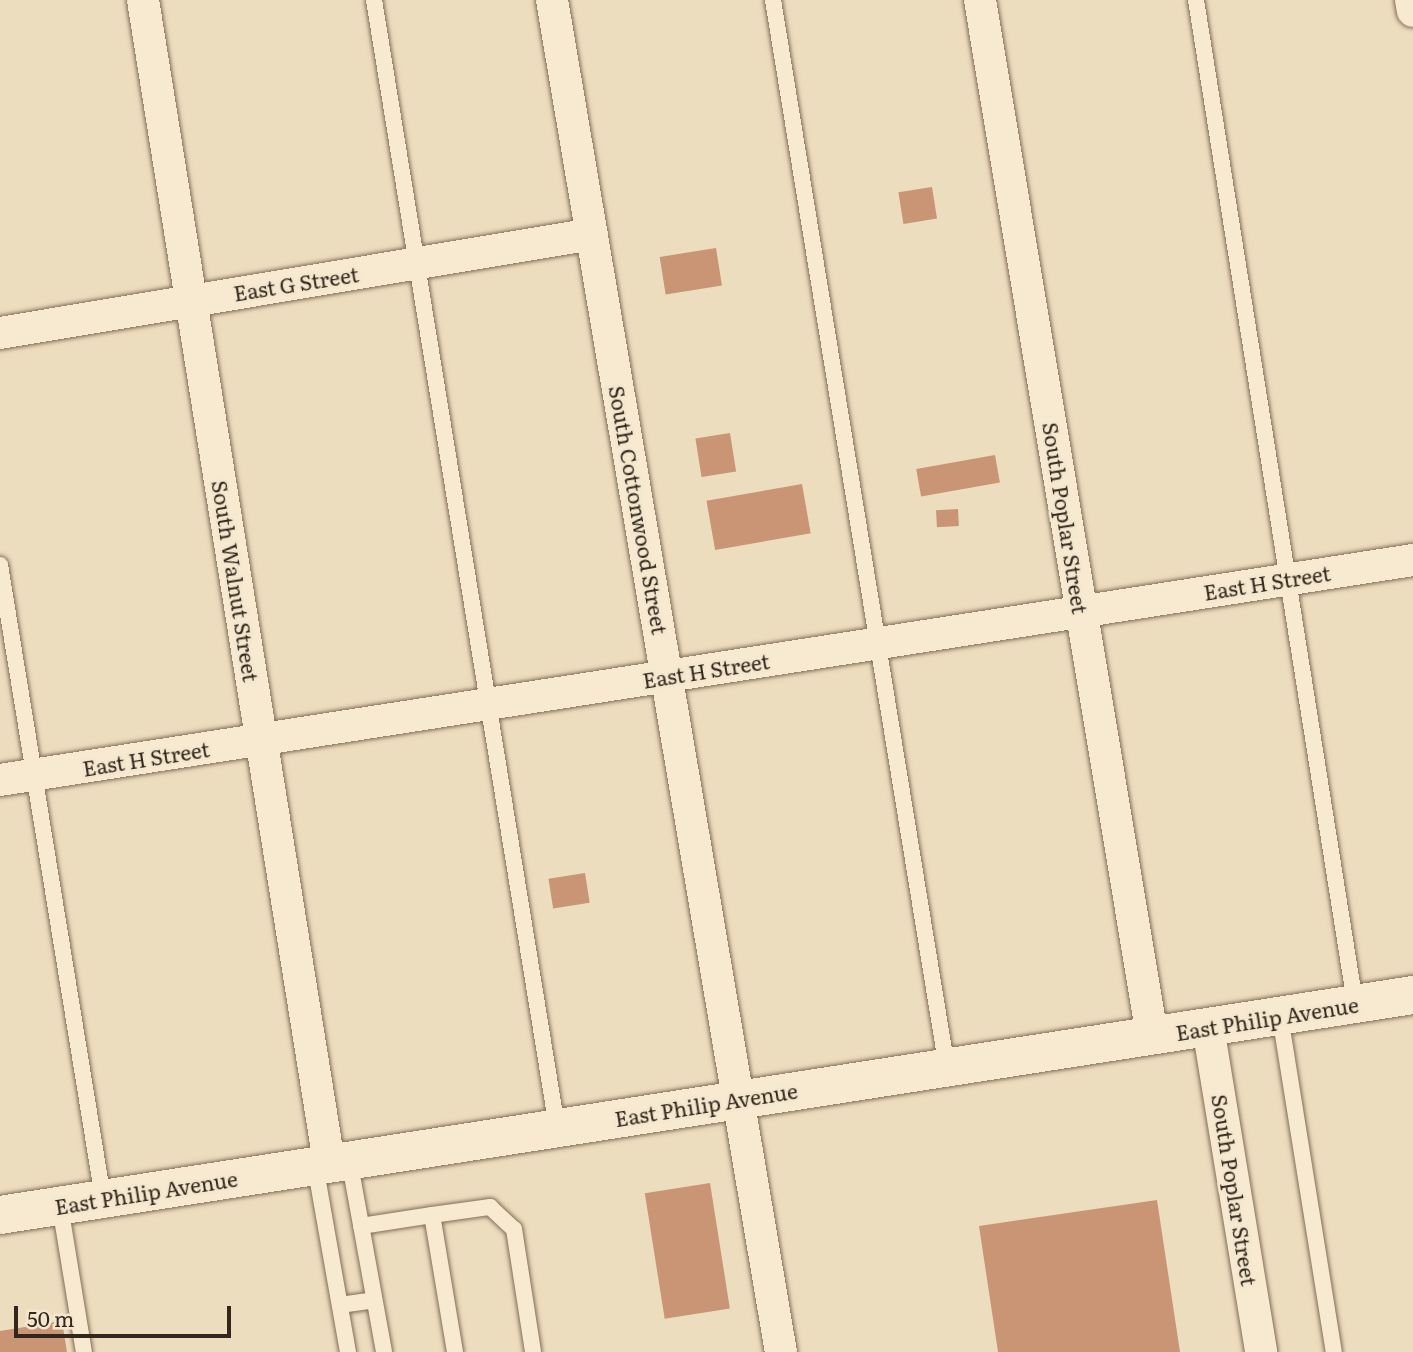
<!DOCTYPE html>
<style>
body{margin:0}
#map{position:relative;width:1413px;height:1352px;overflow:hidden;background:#ecddbe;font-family:Literata,serif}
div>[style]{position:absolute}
.building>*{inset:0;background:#c99575;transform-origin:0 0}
.roads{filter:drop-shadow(0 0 2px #836d58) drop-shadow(0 0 2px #836d58)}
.lane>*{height:16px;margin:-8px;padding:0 8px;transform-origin:8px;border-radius:8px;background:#f7ead1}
.street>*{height:32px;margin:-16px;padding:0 16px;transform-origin:16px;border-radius:16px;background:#f7ead1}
.secondary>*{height:38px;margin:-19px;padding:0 19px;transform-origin:19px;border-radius:19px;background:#f7ead1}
span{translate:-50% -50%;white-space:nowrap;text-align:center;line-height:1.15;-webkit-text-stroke:5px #f3e7ce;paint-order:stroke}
.street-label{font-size:21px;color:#33261c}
.scale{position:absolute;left:14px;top:1306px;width:217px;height:32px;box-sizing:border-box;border:4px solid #33261c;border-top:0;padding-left:9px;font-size:21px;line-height:24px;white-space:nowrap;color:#33261c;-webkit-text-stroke:5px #f3e7ce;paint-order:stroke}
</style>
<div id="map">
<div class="building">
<div style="left:932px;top:187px;width:32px;height:34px;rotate:81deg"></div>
<div style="left:716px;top:248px;width:38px;height:57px;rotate:81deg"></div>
<div style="left:730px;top:433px;width:39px;height:35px;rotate:81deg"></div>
<div style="left:995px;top:455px;width:28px;height:80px;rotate:80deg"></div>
<div style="left:802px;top:484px;width:50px;height:97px;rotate:80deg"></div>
<div style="left:958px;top:509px;width:17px;height:22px;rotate:87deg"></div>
<div style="left:585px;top:873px;width:30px;height:37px;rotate:81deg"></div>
<div style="left:710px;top:1183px;width:127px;height:66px;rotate:81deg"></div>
<div style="clip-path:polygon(1157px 1200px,1180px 1352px,998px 1352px,979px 1226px)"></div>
<div style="clip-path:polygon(62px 1321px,67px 1352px,0 1352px,0 1331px)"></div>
</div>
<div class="roads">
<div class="lane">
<div style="left:374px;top:0;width:1142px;rotate:80.78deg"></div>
<div style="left:773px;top:0;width:1082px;rotate:80.75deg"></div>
<div style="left:1196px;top:0;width:1016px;rotate:80.99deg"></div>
<div style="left:0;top:565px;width:641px;rotate:80.76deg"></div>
<div style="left:1280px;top:1016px;width:340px;rotate:80.9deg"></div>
<div style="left:349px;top:1159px;width:196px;rotate:79.7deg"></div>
<div style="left:315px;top:1165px;width:190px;rotate:80deg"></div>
<div style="left:60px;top:1206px;width:148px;rotate:80.7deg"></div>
<div style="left:361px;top:1226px;width:72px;rotate:-8.8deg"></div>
<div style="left:340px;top:1305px;width:34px;rotate:-8deg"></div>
<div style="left:455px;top:1352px;width:139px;rotate:-99.5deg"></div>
<div style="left:432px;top:1215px;width:59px;rotate:-7.9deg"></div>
<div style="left:490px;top:1207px;width:33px;rotate:43deg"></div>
<div style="left:514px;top:1229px;width:124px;rotate:81.2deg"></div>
</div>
<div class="street">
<div style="left:143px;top:0;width:1178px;rotate:80.91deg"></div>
<div style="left:552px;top:0;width:1371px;rotate:80.39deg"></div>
<div style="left:980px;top:0;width:1050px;rotate:80.57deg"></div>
<div style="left:1411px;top:0;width:11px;rotate:80deg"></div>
<div style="left:0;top:333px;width:600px;rotate:-9.49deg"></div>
<div style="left:0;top:780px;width:1430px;rotate:-8.85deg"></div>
<div style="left:1208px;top:1027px;width:329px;rotate:80.7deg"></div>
</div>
<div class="secondary">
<div style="left:0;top:1215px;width:1430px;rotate:-8.85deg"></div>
</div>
</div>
<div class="street-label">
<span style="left:296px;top:283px;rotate:-9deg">East G Street</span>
<span style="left:639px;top:510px;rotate:80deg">South Cottonwood Street</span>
<span style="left:1066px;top:518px;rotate:81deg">South Poplar Street</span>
<span style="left:236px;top:581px;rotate:81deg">South Walnut Street</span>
<span style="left:1267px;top:582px;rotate:-9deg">East H Street</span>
<span style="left:706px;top:670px;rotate:-9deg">East H Street</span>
<span style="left:146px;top:758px;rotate:-9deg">East H Street</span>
<span style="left:1267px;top:1018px;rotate:-9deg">East Philip Avenue</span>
<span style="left:706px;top:1104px;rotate:-9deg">East Philip Avenue</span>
<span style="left:1235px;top:1190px;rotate:81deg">South Poplar Street</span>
<span style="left:146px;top:1192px;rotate:-9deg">East Philip Avenue</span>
</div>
<div class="scale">50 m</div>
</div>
